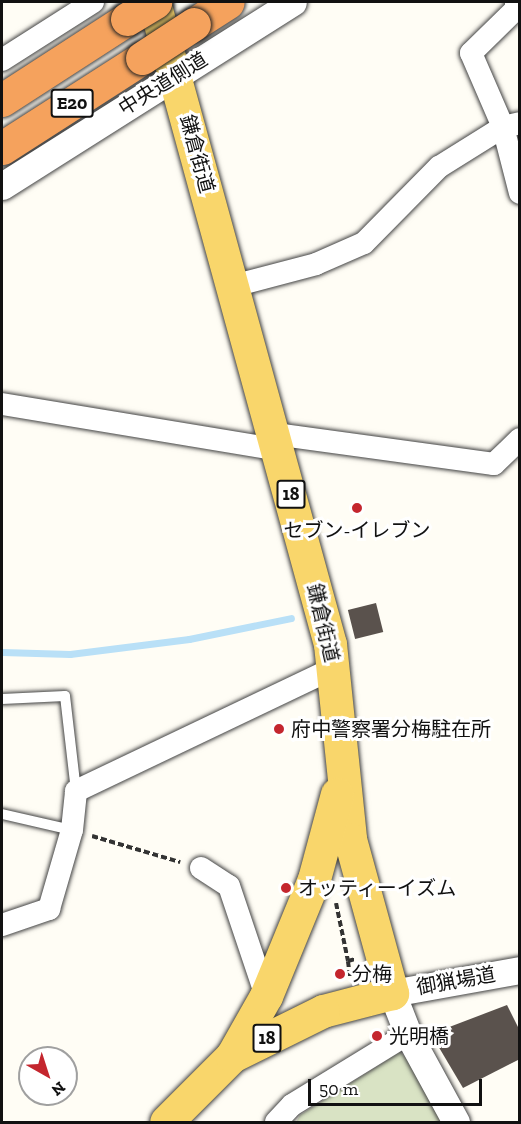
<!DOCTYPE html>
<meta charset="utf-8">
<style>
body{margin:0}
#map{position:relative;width:521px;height:1124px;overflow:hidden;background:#fffdf5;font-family:"Zilla Slab","Noto Sans JP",serif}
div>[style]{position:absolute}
.cemetery>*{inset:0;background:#d9e3c4}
.stream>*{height:7px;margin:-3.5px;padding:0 3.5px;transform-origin:3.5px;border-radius:3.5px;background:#b9e0f7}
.building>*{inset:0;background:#5a524d;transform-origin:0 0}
.path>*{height:4px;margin-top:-2px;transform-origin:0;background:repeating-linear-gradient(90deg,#333 0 6px,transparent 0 9px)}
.roads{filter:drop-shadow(0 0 2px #444) drop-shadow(0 0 2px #444)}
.service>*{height:10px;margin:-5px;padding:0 5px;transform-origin:5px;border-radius:5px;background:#fff}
.minor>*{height:22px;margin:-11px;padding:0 11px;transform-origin:11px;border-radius:11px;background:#fff}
.tertiary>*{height:27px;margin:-13.5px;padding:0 13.5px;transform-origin:13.5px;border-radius:13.5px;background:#fff}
.primary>*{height:33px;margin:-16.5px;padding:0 16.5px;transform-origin:16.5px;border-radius:16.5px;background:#f9d66b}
.motorway>*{height:33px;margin:-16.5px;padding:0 16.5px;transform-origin:16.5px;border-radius:16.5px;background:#f5a25d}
.bridges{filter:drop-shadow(0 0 2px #222) drop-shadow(0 0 2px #222)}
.motorway-bridge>*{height:33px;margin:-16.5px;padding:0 16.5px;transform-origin:16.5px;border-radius:16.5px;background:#f5a25d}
.dots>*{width:16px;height:16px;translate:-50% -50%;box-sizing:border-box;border:3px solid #fff;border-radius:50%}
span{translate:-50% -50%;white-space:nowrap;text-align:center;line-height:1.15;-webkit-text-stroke:6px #fff;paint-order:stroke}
.shield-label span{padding:2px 4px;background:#fff;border:2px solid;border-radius:4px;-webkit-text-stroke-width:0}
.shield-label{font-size:18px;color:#111;font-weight:700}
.street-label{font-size:20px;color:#111}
.poi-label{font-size:20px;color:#111}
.left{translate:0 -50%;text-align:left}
.frame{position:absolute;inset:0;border:3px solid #111;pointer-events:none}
.north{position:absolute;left:18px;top:1046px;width:60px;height:60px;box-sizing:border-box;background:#fff;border:2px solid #a0a0a0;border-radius:50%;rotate:141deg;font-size:16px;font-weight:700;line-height:24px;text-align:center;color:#111}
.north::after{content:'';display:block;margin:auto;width:21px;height:27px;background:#c4262e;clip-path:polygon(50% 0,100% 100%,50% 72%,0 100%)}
.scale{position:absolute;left:308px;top:1079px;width:174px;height:27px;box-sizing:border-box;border:3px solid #111;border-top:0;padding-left:8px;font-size:18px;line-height:21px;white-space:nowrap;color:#111;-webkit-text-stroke:4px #fff;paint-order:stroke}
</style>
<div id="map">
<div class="cemetery">
<div style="clip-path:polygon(400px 1052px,415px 1066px,444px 1122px,296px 1122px,300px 1115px)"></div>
</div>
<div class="stream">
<div style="left:2px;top:652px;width:68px;rotate:1.7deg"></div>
<div style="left:70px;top:654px;width:120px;rotate:-7.2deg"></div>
<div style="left:189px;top:639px;width:104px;rotate:-11.6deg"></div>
</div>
<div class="building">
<div style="left:376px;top:603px;width:30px;height:29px;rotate:76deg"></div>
<div style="clip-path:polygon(507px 1005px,520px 1031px,520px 1059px,463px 1088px,431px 1034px)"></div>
</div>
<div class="path">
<div style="left:92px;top:836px;width:92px;rotate:16.5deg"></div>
<div style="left:336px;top:903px;width:59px;rotate:78.3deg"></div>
<div style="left:350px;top:976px;width:15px;rotate:-98deg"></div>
<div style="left:348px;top:961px;width:7px;rotate:-16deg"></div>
</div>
<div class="roads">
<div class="service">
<div style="left:2px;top:699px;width:63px;rotate:-2.7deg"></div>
<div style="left:65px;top:696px;width:96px;rotate:83.4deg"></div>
<div style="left:2px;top:814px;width:72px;rotate:12.9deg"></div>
</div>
<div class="minor">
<div style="left:516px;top:2px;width:7px;rotate:90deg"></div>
<div style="left:516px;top:9px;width:63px;rotate:135.6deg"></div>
<div style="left:471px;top:53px;width:81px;rotate:66.6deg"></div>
<div style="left:503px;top:127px;width:68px;rotate:75.6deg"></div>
<div style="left:2px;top:60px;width:108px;rotate:-32.5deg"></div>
<div style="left:233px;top:286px;width:86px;rotate:-14.8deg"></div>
<div style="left:316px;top:264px;width:52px;rotate:-23.6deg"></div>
<div style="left:364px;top:243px;width:107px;rotate:-45.4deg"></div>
<div style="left:439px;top:167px;width:75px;rotate:-32deg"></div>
<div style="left:503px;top:127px;width:17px;rotate:-13deg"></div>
<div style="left:2px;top:404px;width:281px;rotate:9.4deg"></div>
<div style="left:275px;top:434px;width:221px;rotate:7.8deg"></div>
<div style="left:494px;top:464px;width:36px;rotate:-44deg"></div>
<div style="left:201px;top:868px;width:33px;rotate:33deg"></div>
<div style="left:229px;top:886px;width:116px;rotate:71.4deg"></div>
<div style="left:2px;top:925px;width:50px;rotate:-18.8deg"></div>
<div style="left:49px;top:909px;width:82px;rotate:-73.8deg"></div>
<div style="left:72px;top:830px;width:39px;rotate:-84deg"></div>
<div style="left:76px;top:791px;width:286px;rotate:-25.5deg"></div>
<div style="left:276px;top:1122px;width:23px;rotate:-47deg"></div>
<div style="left:292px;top:1105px;width:136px;rotate:-31.5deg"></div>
</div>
<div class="tertiary">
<div style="left:2px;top:186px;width:344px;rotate:-32.3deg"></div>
<div style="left:456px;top:1122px;width:100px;rotate:-118.6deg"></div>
<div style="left:408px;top:1034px;width:44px;rotate:-111.3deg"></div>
<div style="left:392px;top:993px;width:130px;rotate:-10.2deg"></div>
</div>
<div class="primary">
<div style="left:154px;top:2px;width:666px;rotate:74.67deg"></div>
<div style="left:330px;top:644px;width:196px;rotate:84.1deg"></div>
<div style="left:350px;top:839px;width:160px;rotate:74.7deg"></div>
<div style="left:392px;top:993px;width:71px;rotate:165.4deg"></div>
<div style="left:323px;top:1011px;width:102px;rotate:153.7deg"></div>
<div style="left:232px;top:1056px;width:93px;rotate:135deg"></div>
<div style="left:232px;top:1056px;width:69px;rotate:-60.5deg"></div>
<div style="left:266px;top:996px;width:126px;rotate:-67.7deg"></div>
<div style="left:314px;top:879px;width:88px;rotate:-74.9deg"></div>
</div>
<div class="motorway">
<div style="left:194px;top:24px;width:40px;rotate:-32.9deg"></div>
<div style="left:2px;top:100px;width:149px;rotate:-32.9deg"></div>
<div style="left:2px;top:148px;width:166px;rotate:-32.7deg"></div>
</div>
</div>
<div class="bridges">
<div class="motorway-bridge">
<div style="left:127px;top:19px;width:33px;rotate:-31deg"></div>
<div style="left:142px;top:58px;width:62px;rotate:-33.2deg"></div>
</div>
</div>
<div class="dots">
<div style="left:357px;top:508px;background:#c4262e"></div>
<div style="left:279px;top:729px;background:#c4262e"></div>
<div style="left:286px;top:888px;background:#c4262e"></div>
<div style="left:340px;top:974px;background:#c4262e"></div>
<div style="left:377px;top:1036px;background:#c4262e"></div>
</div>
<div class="shield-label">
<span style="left:72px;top:103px">E20</span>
<span style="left:291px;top:494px">18</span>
<span style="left:267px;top:1038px">18</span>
</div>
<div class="street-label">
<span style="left:163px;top:84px;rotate:-32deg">中央道側道</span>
<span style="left:197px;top:154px;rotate:75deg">鎌倉街道</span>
<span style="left:323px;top:623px;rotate:77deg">鎌倉街道</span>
<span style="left:456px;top:981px;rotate:-10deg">御猟場道</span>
</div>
<div class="poi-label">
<span style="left:357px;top:530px">セブン-イレブン</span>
<span class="left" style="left:291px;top:729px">府中警察署分梅駐在所</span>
<span class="left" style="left:298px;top:888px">オッティーイズム</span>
<span class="left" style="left:352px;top:974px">分梅</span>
<span class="left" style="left:389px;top:1036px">光明橋</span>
</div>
<div class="frame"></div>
<div class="north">N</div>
<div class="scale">50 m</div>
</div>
